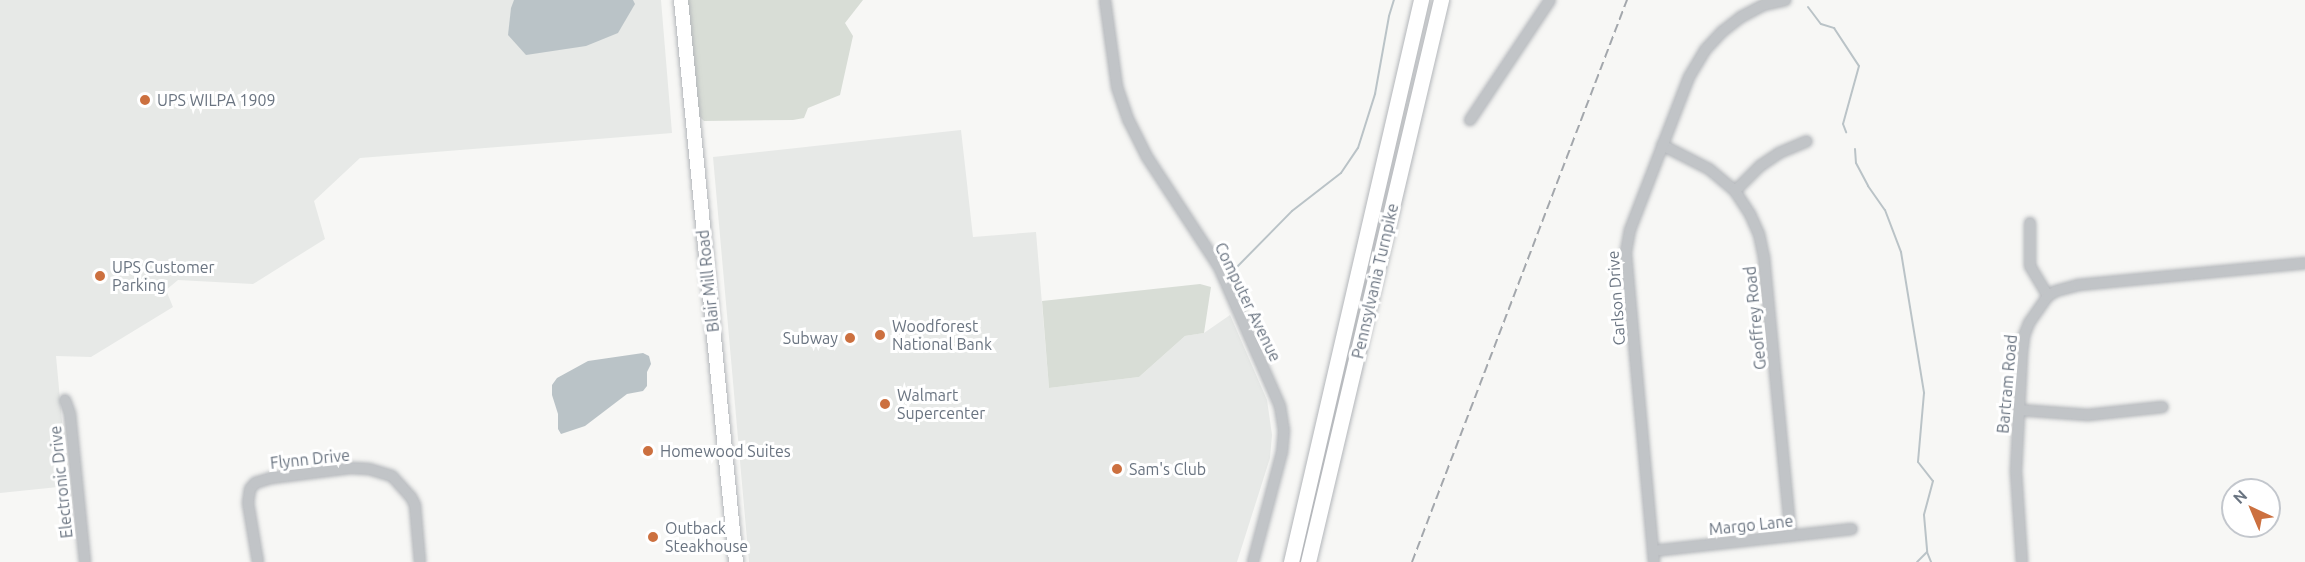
<!DOCTYPE html>
<style>
body{margin:0}
#map{position:relative;width:2305px;height:562px;overflow:hidden;background:#f7f7f5;font-family:Ubuntu,sans-serif}
div>[style]{position:absolute}
.built>*{inset:0;background:#e7e9e7}
.green>*{inset:0;background:#d8ddd6}
.water>*{inset:0;background:#bac3c7}
.stream>*{height:2px;margin:-1px;padding:0 1px;transform-origin:1px;border-radius:1px;background:#bac3c7}
.roads{filter:drop-shadow(0 0 2px #b3b6ba) drop-shadow(0 0 2px #b3b6ba)}
.minor>*{height:10px;margin:-5px;padding:0 5px;transform-origin:5px;border-radius:5px;background:#c1c4c7}
.major>*{height:14px;margin:-7px;padding:0 7px;transform-origin:7px;border-radius:7px;background:#fff}
.highway>*{height:15px;margin:-7.5px;padding:0 7.5px;transform-origin:7.5px;border-radius:7.5px;background:#fff}
.rail>*{height:2px;margin-top:-1px;transform-origin:0;background:repeating-linear-gradient(90deg,#a3a7ac 0 9px,transparent 0 13.5px)}
.dots>*{width:16px;height:16px;translate:-50% -50%;box-sizing:border-box;border:3px solid #fff;border-radius:50%}
span{translate:-50% -50%;white-space:nowrap;text-align:center;line-height:1.15;-webkit-text-stroke:6px #fff;paint-order:stroke}
.poi-label{font-size:16px;color:#6a7481}
.left{translate:0 -50%;text-align:left}
.right{translate:-100% -50%;text-align:right}
.street-label{font-size:16px;color:#6a7481}
.north{position:absolute;left:2221px;top:478px;width:60px;height:60px;box-sizing:border-box;background:#fff;border:2px solid #c3c7cd;border-radius:50%;rotate:316deg;font-size:16px;font-weight:700;line-height:24px;text-align:center;color:#6a7481}
.north::after{content:'';display:block;margin:auto;width:21px;height:27px;background:#cc703f;clip-path:polygon(50% 0,100% 100%,50% 72%,0 100%)}
</style>
<div id="map">
<div class="built">
<div style="clip-path:polygon(0 0,661px 0,672px 133px,360px 158px,314px 201px,325px 239px,253px 284px,178px 280px,166px 290px,173px 307px,91px 357px,56px 356px,68px 486px,0 493px)"></div>
<div style="clip-path:polygon(961px 130px,973px 237px,1036px 232px,1049px 388px,1139px 377px,1185px 336px,1204px 333px,1230px 315px,1267px 400px,1272px 435px,1270px 458px,1237px 562px,749px 562px,713px 157px)"></div>
</div>
<div class="green">
<div style="clip-path:polygon(686px 0,863px 0,845px 23px,853px 36px,840px 95px,808px 108px,804px 118px,793px 120px,704px 121px,699px 116px)"></div>
<div style="clip-path:polygon(1200px 284px,1211px 287px,1204px 333px,1185px 336px,1139px 377px,1049px 388px,1042px 301px)"></div>
</div>
<div class="water">
<div style="clip-path:polygon(514px 0,633px 0,635px 4px,618px 33px,586px 46px,526px 55px,508px 35px,511px 8px)"></div>
<div style="clip-path:polygon(643px 353px,649px 356px,651px 364px,647px 372px,647px 386px,643px 391px,627px 394px,585px 426px,561px 434px,558px 429px,558px 414px,552px 395px,552px 385px,557px 378px,588px 361px)"></div>
</div>
<div class="stream">
<div style="left:1808px;top:7px;width:21px;rotate:53deg"></div>
<div style="left:1821px;top:24px;width:14px;rotate:17deg"></div>
<div style="left:1834px;top:28px;width:45px;rotate:56.7deg"></div>
<div style="left:1859px;top:66px;width:60px;rotate:105.4deg"></div>
<div style="left:1843px;top:124px;width:9px;rotate:69deg"></div>
<div style="left:1855px;top:149px;width:14px;rotate:86deg"></div>
<div style="left:1856px;top:163px;width:26px;rotate:62deg"></div>
<div style="left:1868px;top:186px;width:29px;rotate:55deg"></div>
<div style="left:1885px;top:210px;width:45px;rotate:69.1deg"></div>
<div style="left:1901px;top:252px;width:143px;rotate:80.7deg"></div>
<div style="left:1924px;top:393px;width:69px;rotate:95deg"></div>
<div style="left:1918px;top:462px;width:24px;rotate:52deg"></div>
<div style="left:1933px;top:481px;width:35px;rotate:105deg"></div>
<div style="left:1924px;top:515px;width:37px;rotate:85deg"></div>
<div style="left:1927px;top:552px;width:14px;rotate:135deg"></div>
<div style="left:1233px;top:271px;width:84px;rotate:-45.5deg"></div>
<div style="left:1292px;top:211px;width:62px;rotate:-37.8deg"></div>
<div style="left:1341px;top:173px;width:30px;rotate:-56deg"></div>
<div style="left:1358px;top:148px;width:57px;rotate:-72.5deg"></div>
<div style="left:1375px;top:94px;width:79px;rotate:-79.8deg"></div>
<div style="left:1389px;top:16px;width:17px;rotate:-73deg"></div>
<div style="left:1927px;top:552px;width:11px;rotate:68deg"></div>
</div>
<div class="roads">
<div class="minor">
<div style="left:1105px;top:0;width:88px;rotate:82.1deg"></div>
<div style="left:1117px;top:87px;width:36px;rotate:71deg"></div>
<div style="left:1129px;top:121px;width:40px;rotate:63.4deg"></div>
<div style="left:1147px;top:157px;width:131px;rotate:56.8deg"></div>
<div style="left:1219px;top:267px;width:152px;rotate:66.3deg"></div>
<div style="left:1280px;top:406px;width:24px;rotate:81deg"></div>
<div style="left:1284px;top:430px;width:22px;rotate:95deg"></div>
<div style="left:1282px;top:452px;width:114px;rotate:104.8deg"></div>
<div style="left:1470px;top:120px;width:144px;rotate:-56.3deg"></div>
<div style="left:1662px;top:145px;width:53px;rotate:27.1deg"></div>
<div style="left:1709px;top:169px;width:34px;rotate:40deg"></div>
<div style="left:1735px;top:191px;width:27px;rotate:57deg"></div>
<div style="left:1750px;top:214px;width:22px;rotate:66deg"></div>
<div style="left:1759px;top:234px;width:24px;rotate:78deg"></div>
<div style="left:1764px;top:257px;width:280px;rotate:84.5deg"></div>
<div style="left:1735px;top:191px;width:35px;rotate:-45deg"></div>
<div style="left:1760px;top:166px;width:23px;rotate:-34deg"></div>
<div style="left:1779px;top:153px;width:30px;rotate:-23deg"></div>
<div style="left:2030px;top:223px;width:43px;rotate:90deg"></div>
<div style="left:2030px;top:266px;width:35px;rotate:59deg"></div>
<div style="left:65px;top:400px;width:15px;rotate:70deg"></div>
<div style="left:70px;top:414px;width:149px;rotate:84.2deg"></div>
<div style="left:2019px;top:410px;width:69px;rotate:4.1deg"></div>
<div style="left:2088px;top:415px;width:75px;rotate:-6.1deg"></div>
<div style="left:1653px;top:551px;width:200px;rotate:-6.3deg"></div>
<div style="left:258px;top:562px;width:60px;rotate:-99.6deg"></div>
<div style="left:248px;top:503px;width:14px;rotate:-82deg"></div>
<div style="left:250px;top:489px;width:8px;rotate:-50deg"></div>
<div style="left:255px;top:483px;width:17px;rotate:-17deg"></div>
<div style="left:271px;top:478px;width:80px;rotate:-7.2deg"></div>
<div style="left:350px;top:468px;width:19px;rotate:3deg"></div>
<div style="left:369px;top:469px;width:24px;rotate:17deg"></div>
<div style="left:392px;top:476px;width:28px;rotate:48deg"></div>
<div style="left:411px;top:497px;width:9px;rotate:63deg"></div>
<div style="left:415px;top:505px;width:57px;rotate:85deg"></div>
<div style="left:1654px;top:562px;width:311px;rotate:-95.2deg"></div>
<div style="left:1626px;top:252px;width:22px;rotate:-80deg"></div>
<div style="left:1630px;top:230px;width:164px;rotate:-68.9deg"></div>
<div style="left:1689px;top:77px;width:31px;rotate:-59deg"></div>
<div style="left:1705px;top:50px;width:26px;rotate:-47deg"></div>
<div style="left:1723px;top:31px;width:23px;rotate:-38deg"></div>
<div style="left:1741px;top:17px;width:26px;rotate:-28deg"></div>
<div style="left:1764px;top:5px;width:22px;rotate:-13deg"></div>
<div style="left:2022px;top:562px;width:91px;rotate:-93.8deg"></div>
<div style="left:2016px;top:471px;width:118px;rotate:-87.1deg"></div>
<div style="left:2022px;top:353px;width:17px;rotate:-83deg"></div>
<div style="left:2024px;top:336px;width:14px;rotate:-69deg"></div>
<div style="left:2029px;top:323px;width:33px;rotate:-55deg"></div>
<div style="left:2048px;top:296px;width:9px;rotate:-32deg"></div>
<div style="left:2056px;top:291px;width:23px;rotate:-15deg"></div>
<div style="left:2078px;top:285px;width:228px;rotate:-5.5deg"></div>
</div>
<div class="major">
<div style="left:681px;top:0;width:565px;rotate:84.41deg"></div>
</div>
<div class="highway">
<div style="left:1291px;top:562px;width:577px;rotate:-76.98deg"></div>
<div style="left:1308px;top:562px;width:578px;rotate:-76.69deg"></div>
</div>
</div>
<div class="rail">
<div style="left:1412px;top:562px;width:602px;rotate:-69.07deg"></div>
</div>
<div class="dots">
<div style="left:145px;top:100px;background:#cc703f"></div>
<div style="left:100px;top:276px;background:#cc703f"></div>
<div style="left:880px;top:335px;background:#cc703f"></div>
<div style="left:850px;top:338px;background:#cc703f"></div>
<div style="left:885px;top:404px;background:#cc703f"></div>
<div style="left:648px;top:451px;background:#cc703f"></div>
<div style="left:1117px;top:469px;background:#cc703f"></div>
<div style="left:653px;top:537px;background:#cc703f"></div>
</div>
<div class="poi-label">
<span class="left" style="left:157px;top:100px">UPS WILPA 1909</span>
<span class="left" style="left:112px;top:276px">UPS Customer<br>Parking</span>
<span class="left" style="left:892px;top:335px">Woodforest<br>National Bank</span>
<span class="right" style="left:838px;top:338px">Subway</span>
<span class="left" style="left:897px;top:404px">Walmart<br>Supercenter</span>
<span class="left" style="left:660px;top:451px">Homewood Suites</span>
<span class="left" style="left:1129px;top:469px">Sam's Club</span>
<span class="left" style="left:665px;top:537px">Outback<br>Steakhouse</span>
</div>
<div class="street-label">
<span style="left:708px;top:281px;rotate:-96deg">Blair Mill Road</span>
<span style="left:1375px;top:281px;rotate:-77deg">Pennsylvania Turnpike</span>
<span style="left:1616px;top:298px;rotate:-94deg">Carlson Drive</span>
<span style="left:1248px;top:302px;rotate:64deg">Computer Avenue</span>
<span style="left:1755px;top:318px;rotate:-96deg">Geoffrey Road</span>
<span style="left:2007px;top:384px;rotate:-85deg">Bartram Road</span>
<span style="left:310px;top:459px;rotate:-6deg">Flynn Drive</span>
<span style="left:61px;top:482px;rotate:-96deg">Electronic Drive</span>
<span style="left:1751px;top:525px;rotate:-6deg">Margo Lane</span>
</div>
<div class="north">N</div>
</div>
